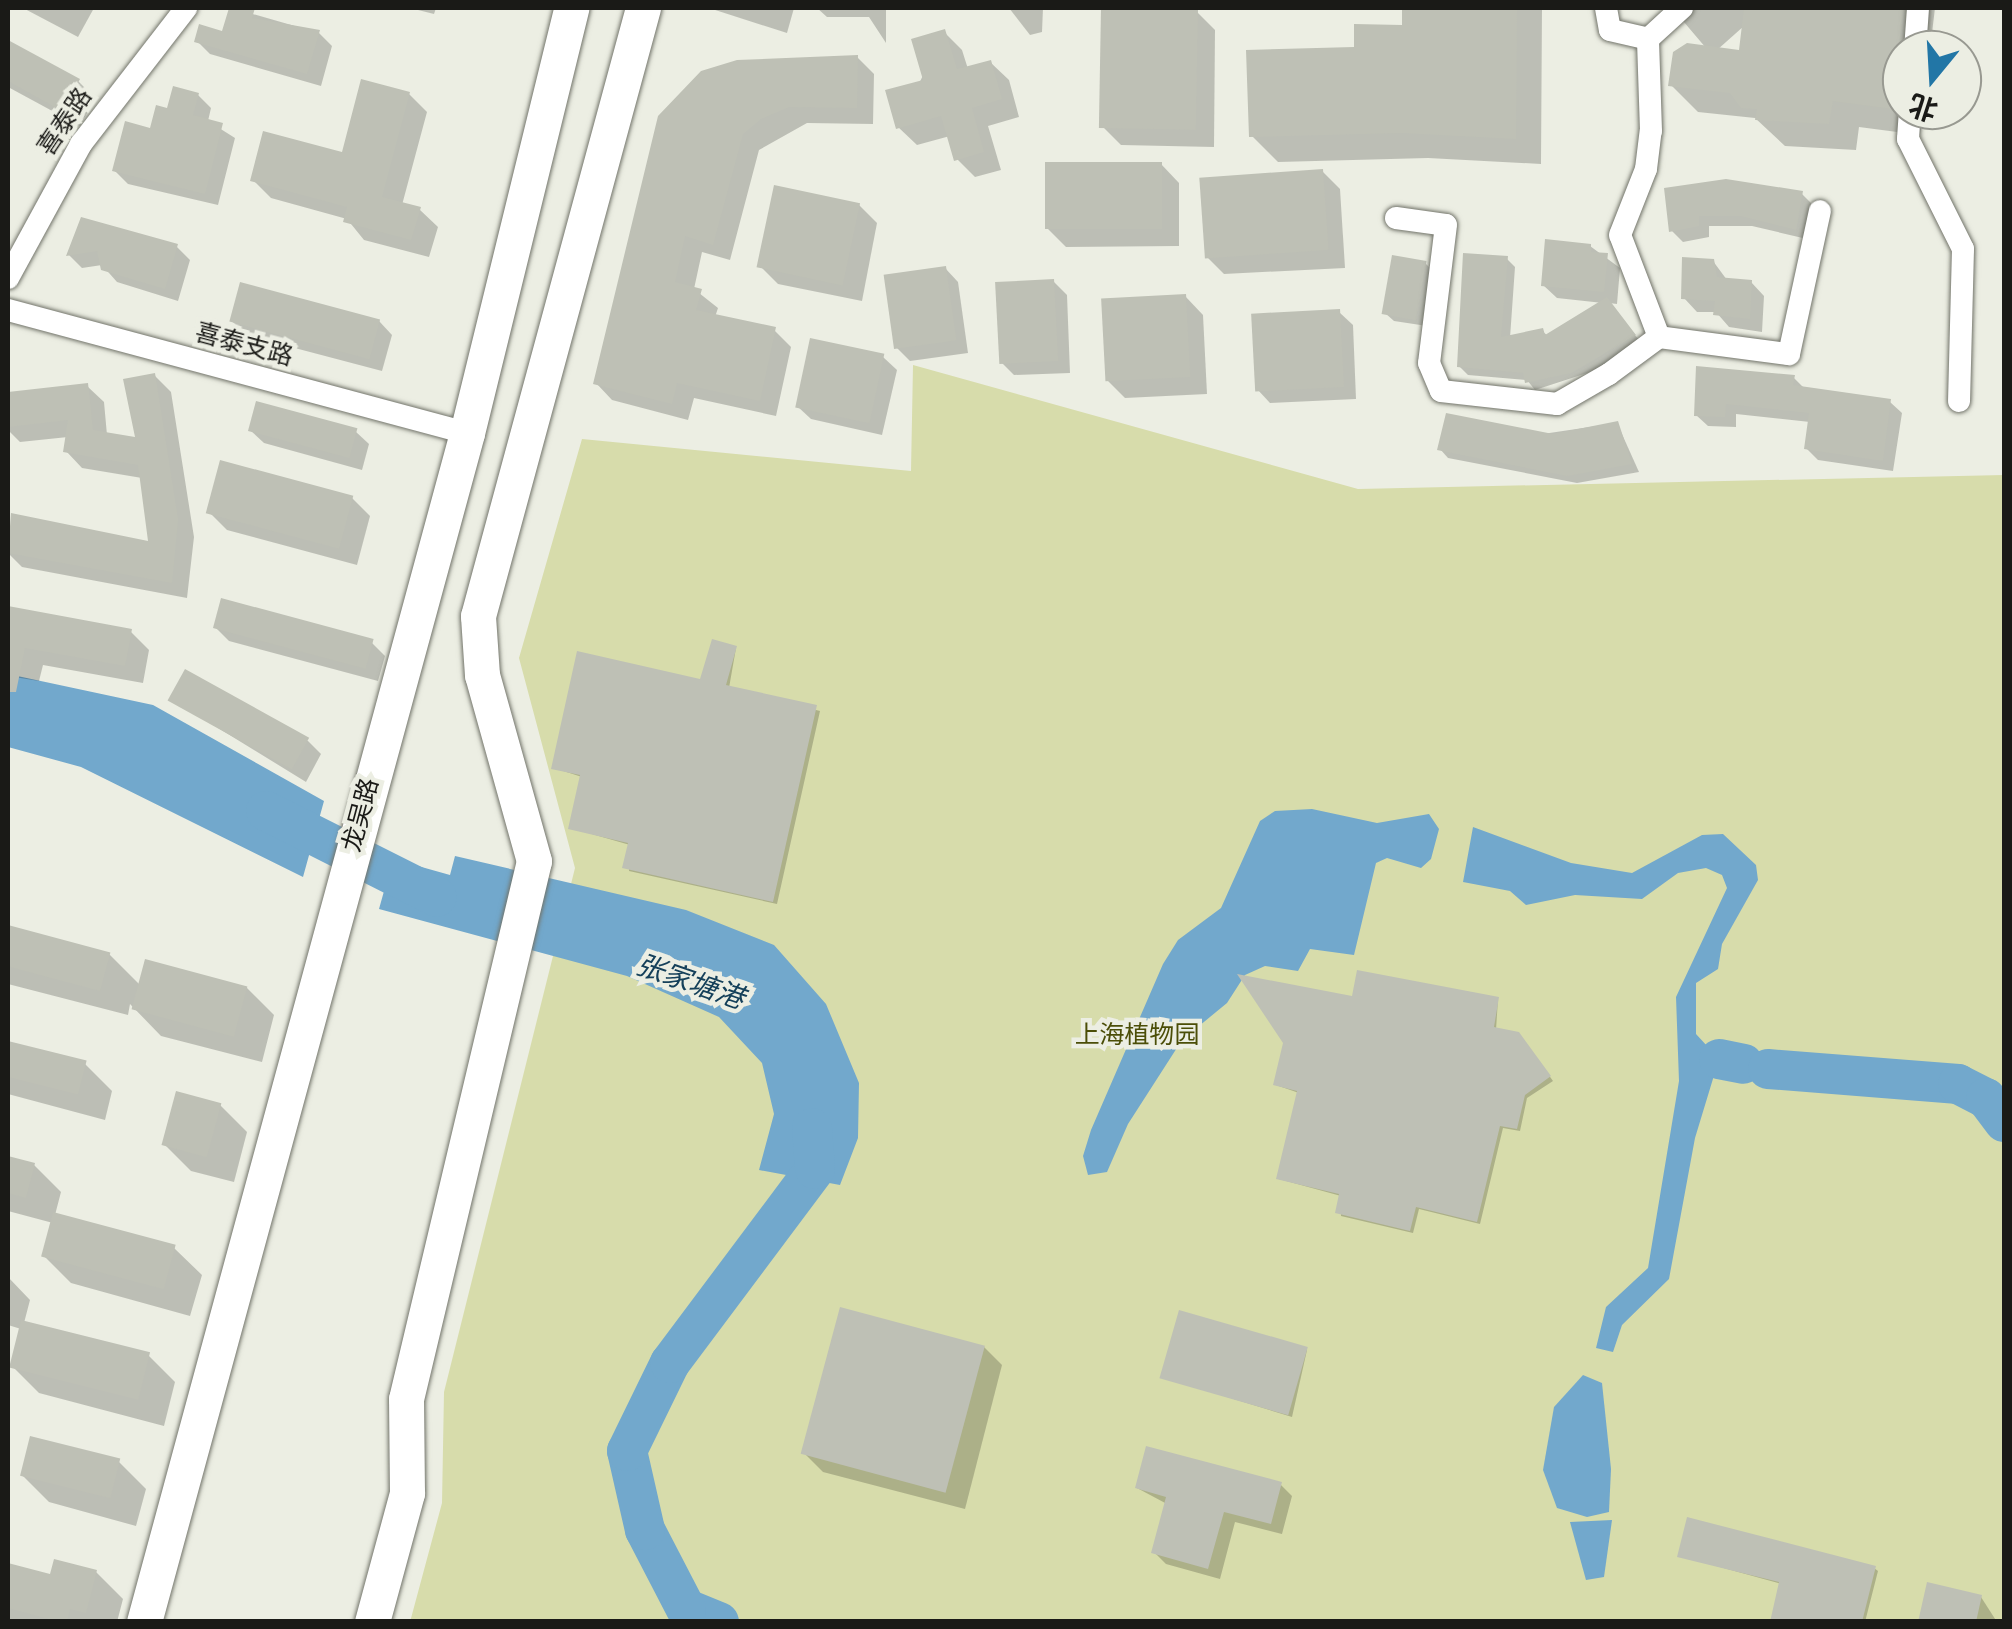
<!DOCTYPE html>
<meta charset="utf-8">
<style>
body{margin:0}
#map{position:relative;width:2012px;height:1629px;overflow:hidden;background:#eceee3;font-family:"Fira Sans Condensed","Noto Sans SC",sans-serif}
div>[style]{position:absolute}
.green>*{inset:0;background:#d7dcab}
.water>*{inset:0;background:#72a8cc}
.shadow>*{inset:0;background:#0003}
.river>*{height:40px;margin:-20px;padding:0 20px;transform-origin:20px;border-radius:20px;background:#72a8cc}
.building>*{inset:0;background:#bec0b5;transform-origin:0 0}
.roads{filter:drop-shadow(0 0 2px #72746a) drop-shadow(0 0 2px #72746a)}
.minor>*{height:22px;margin:-11px;padding:0 11px;transform-origin:11px;border-radius:11px;background:#fff}
.primary>*{height:35px;margin:-17.5px;padding:0 17.5px;transform-origin:17.5px;border-radius:17.5px;background:#fff}
span{translate:-50% -50%;white-space:nowrap;text-align:center;line-height:1.15;-webkit-text-stroke:9px #eceee3;paint-order:stroke}
.street-label{font-size:25px;color:#1a1a17}
.park-label{font-size:25px;color:#4b4e08}
.water-label{font-size:28px;color:#15405a;font-style:italic}
.frame{position:absolute;inset:0;border:10px solid #1a1a17;pointer-events:none}
.north{position:absolute;left:1882px;top:30px;width:100px;height:100px;box-sizing:border-box;background:#eceee3;border:2px solid #989991;border-radius:50%;rotate:198deg;font-size:28px;font-weight:700;line-height:40px;text-align:center;color:#1a1a17}
.north::after{content:'';display:block;margin:auto;width:35px;height:45px;background:#2276a6;clip-path:polygon(50% 0,100% 100%,50% 72%,0 100%)}
</style>
<div id="map">
<div class="green">
<div style="clip-path:polygon(913px 365px,1358px 489px,2004px 475px,2004px 1621px,410px 1622px,442px 1503px,444px 1392px,575px 868px,519px 658px,582px 439px,911px 471px)"></div>
</div>
<div class="water">
<div style="clip-path:polygon(8px 674px,153px 705px,324px 801px,303px 877px,81px 767px,8px 747px)"></div>
<div style="clip-path:polygon(1312px 809px,1377px 823px,1429px 814px,1439px 829px,1431px 859px,1421px 868px,1387px 858px,1376px 863px,1354px 955px,1310px 949px,1298px 971px,1265px 966px,1245px 975px,1227px 1003px,1182px 1040px,1128px 1124px,1107px 1172px,1088px 1175px,1083px 1156px,1091px 1130px,1163px 964px,1178px 940px,1221px 908px,1260px 821px,1275px 811px)"></div>
<div style="clip-path:polygon(1473px 827px,1571px 863px,1632px 873px,1702px 835px,1723px 834px,1756px 865px,1758px 880px,1722px 944px,1718px 969px,1696px 983px,1696px 1034px,1719px 1059px,1695px 1138px,1669px 1279px,1622px 1325px,1613px 1352px,1596px 1348px,1606px 1307px,1648px 1268px,1679px 1081px,1676px 997px,1727px 888px,1722px 875px,1706px 868px,1678px 873px,1642px 899px,1575px 895px,1526px 905px,1510px 891px,1463px 882px)"></div>
<div style="clip-path:polygon(455px 856px,686px 910px,774px 945px,826px 1004px,859px 1083px,858px 1138px,840px 1185px,759px 1170px,774px 1114px,762px 1063px,719px 1017px,627px 976px,379px 909px,393px 859px,450px 875px)"></div>
<div style="clip-path:polygon(1583px 1375px,1602px 1383px,1611px 1469px,1609px 1512px,1587px 1517px,1557px 1508px,1543px 1470px,1554px 1407px)"></div>
<div style="clip-path:polygon(1612px 1520px,1604px 1577px,1586px 1580px,1570px 1522px)"></div>
</div>
<div class="shadow">
<div style="clip-path:polygon(23px 8px,94px 8px,78px 37px)"></div>
<div style="clip-path:polygon(232px 8px,319px 33px,332px 46px,321px 86px,210px 54px,197px 41px,224px 34px)"></div>
<div style="clip-path:polygon(410px 8px,436px 8px,434px 14px)"></div>
<div style="clip-path:polygon(709px 8px,794px 8px,787px 33px)"></div>
<div style="clip-path:polygon(817px 8px,886px 8px,886px 43px,869px 17px,827px 17px)"></div>
<div style="clip-path:polygon(1009px 8px,1043px 8px,1042px 32px,1030px 35px)"></div>
<div style="clip-path:polygon(1405px 8px,1542px 8px,1541px 164px,1428px 158px,1278px 162px,1252px 136px,1357px 50px,1404px 27px)"></div>
<div style="clip-path:polygon(evenodd,1672px 8px,1935px 8px,1930px 50px,1902px 50px,1902px 110px,1923px 110px,1920px 135px,1859px 127px,1856px 150px,1785px 146px,1755px 118px,1698px 112px,1671px 85px,1706px 48px,1672px 8px,1744px 26px,1741px 53px,1717px 50px,1744px 26px)"></div>
<div style="clip-path:polygon(1197px 12px,1215px 30px,1214px 147px,1121px 145px,1103px 127px)"></div>
<div style="clip-path:polygon(944px 32px,962px 50px,968px 69px,990px 62px,1009px 80px,1019px 117px,988px 126px,1001px 170px,975px 177px,957px 159px,950px 136px,917px 145px,898px 127px)"></div>
<div style="clip-path:polygon(8px 43px,78px 81px,95px 98px,80px 126px,8px 87px)"></div>
<div style="clip-path:polygon(857px 57px,874px 74px,873px 124px,807px 123px,759px 150px,730px 260px,702px 252px,694px 289px,718px 308px,715px 317px,774px 330px,791px 347px,776px 416px,694px 398px,688px 420px,612px 400px,596px 383px,660px 117px)"></div>
<div style="clip-path:polygon(409px 94px,427px 112px,402px 205px,419px 209px,438px 227px,429px 257px,364px 240px,347px 219px,271px 198px,253px 180px,343px 155px)"></div>
<div style="clip-path:polygon(198px 95px,211px 108px,208px 121px,235px 138px,218px 205px,128px 184px,114px 170px,169px 111px)"></div>
<div style="clip-path:polygon(1161px 164px,1179px 183px,1179px 246px,1066px 247px,1048px 229px)"></div>
<div style="clip-path:polygon(1322px 171px,1340px 189px,1345px 268px,1224px 274px,1206px 256px)"></div>
<div style="clip-path:polygon(1667px 191px,1802px 194px,1813px 205px,1807px 239px,1752px 226px,1709px 226px,1709px 237px,1683px 242px,1672px 231px)"></div>
<div style="clip-path:polygon(859px 205px,877px 223px,862px 301px,778px 284px,760px 266px)"></div>
<div style="clip-path:polygon(82px 220px,177px 247px,190px 260px,178px 301px,117px 282px,102px 265px,82px 268px,69px 255px)"></div>
<div style="clip-path:polygon(1590px 246px,1620px 268px,1617px 304px,1609px 303px,1643px 345px,1618px 363px,1535px 390px,1527px 380px,1468px 375px,1459px 366px,1507px 259px,1515px 267px,1510px 338px,1542px 331px,1548px 336px,1603px 303px,1557px 298px,1543px 285px)"></div>
<div style="clip-path:polygon(1713px 261px,1727px 280px,1751px 282px,1764px 296px,1762px 332px,1729px 327px,1716px 312px,1697px 312px,1684px 298px)"></div>
<div style="clip-path:polygon(1425px 263px,1434px 272px,1427px 326px,1394px 321px,1385px 313px)"></div>
<div style="clip-path:polygon(945px 268px,958px 282px,968px 353px,910px 361px,897px 348px)"></div>
<div style="clip-path:polygon(1053px 281px,1067px 295px,1070px 373px,1014px 375px,1001px 362px)"></div>
<div style="clip-path:polygon(1185px 296px,1203px 315px,1207px 394px,1125px 398px,1107px 380px)"></div>
<div style="clip-path:polygon(1339px 312px,1353px 325px,1356px 399px,1270px 403px,1257px 389px)"></div>
<div style="clip-path:polygon(232px 321px,379px 321px,392px 335px,382px 371px,245px 335px)"></div>
<div style="clip-path:polygon(883px 357px,897px 370px,882px 435px,811px 419px,797px 406px)"></div>
<div style="clip-path:polygon(154px 375px,171px 392px,194px 537px,187px 598px,22px 567px,8px 553px,13px 516px,151px 544px,142px 478px,82px 468px,66px 451px,68px 437px,20px 442px,8px 430px,8px 394px,87px 386px,104px 402px,107px 435px,138px 440px)"></div>
<div style="clip-path:polygon(1793px 377px,1806px 390px,1890px 402px,1902px 413px,1893px 471px,1818px 460px,1806px 448px,1810px 422px,1736px 414px,1736px 427px,1708px 426px,1696px 415px)"></div>
<div style="clip-path:polygon(1617px 423px,1639px 472px,1577px 483px,1448px 458px,1440px 449px)"></div>
<div style="clip-path:polygon(250px 430px,355px 431px,369px 444px,362px 470px,264px 443px)"></div>
<div style="clip-path:polygon(352px 498px,370px 516px,357px 565px,227px 530px,209px 512px)"></div>
<div style="clip-path:polygon(8px 609px,131px 632px,149px 650px,143px 683px,43px 665px,39px 681px,8px 676px)"></div>
<div style="clip-path:polygon(215px 627px,371px 642px,385px 656px,378px 681px,229px 641px)"></div>
<div style="clip-path:polygon(736px 648px,729px 688px,820px 711px,777px 904px,629px 871px,630px 845px,571px 828px,582px 777px,554px 768px,702px 682px)"></div>
<div style="clip-path:polygon(171px 699px,308px 741px,321px 754px,306px 782px)"></div>
<div style="clip-path:polygon(8px 927px,109px 954px,140px 985px,247px 988px,274px 1015px,262px 1062px,161px 1036px,130px 1004px,128px 1015px,8px 984px)"></div>
<div style="clip-path:polygon(1354px 999px,1498px 999px,1496px 1030px,1523px 1039px,1553px 1081px,1527px 1098px,1520px 1131px,1503px 1128px,1480px 1224px,1419px 1209px,1413px 1233px,1341px 1216px,1341px 1196px,1279px 1179px,1299px 1093px,1276px 1085px)"></div>
<div style="clip-path:polygon(8px 1043px,85px 1064px,112px 1091px,105px 1120px,8px 1094px)"></div>
<div style="clip-path:polygon(220px 1105px,247px 1132px,234px 1182px,191px 1171px,164px 1144px)"></div>
<div style="clip-path:polygon(8px 1158px,34px 1165px,61px 1192px,55px 1215px,174px 1248px,202px 1275px,190px 1316px,71px 1283px,44px 1256px,53px 1223px,8px 1211px)"></div>
<div style="clip-path:polygon(8px 1277px,30px 1300px,24px 1323px,148px 1355px,175px 1382px,164px 1426px,39px 1393px,12px 1366px,21px 1329px,8px 1325px)"></div>
<div style="clip-path:polygon(984px 1347px,1002px 1365px,965px 1509px,823px 1472px,805px 1454px)"></div>
<div style="clip-path:polygon(1307px 1350px,1292px 1417px,1162px 1377px)"></div>
<div style="clip-path:polygon(119px 1462px,146px 1489px,136px 1526px,49px 1502px,22px 1475px)"></div>
<div style="clip-path:polygon(1280px 1484px,1292px 1496px,1282px 1534px,1235px 1522px,1220px 1579px,1166px 1564px,1154px 1552px,1167px 1504px,1137px 1488px)"></div>
<div style="clip-path:polygon(1680px 1556px,1874px 1568px,1878px 1571px,1865px 1622px,1772px 1622px,1782px 1584px)"></div>
<div style="clip-path:polygon(8px 1565px,52px 1577px,96px 1572px,123px 1599px,117px 1622px,8px 1622px)"></div>
<div style="clip-path:polygon(1981px 1597px,1997px 1622px,1921px 1622px)"></div>
</div>
<div class="river">
<div style="left:266px;top:811px;width:191px;rotate:26.7deg"></div>
<div style="left:1719px;top:1059px;width:25px;rotate:11deg"></div>
<div style="left:1768px;top:1069px;width:191px;rotate:4.5deg"></div>
<div style="left:1958px;top:1084px;width:31px;rotate:27deg"></div>
<div style="left:1986px;top:1098px;width:30px;rotate:53deg"></div>
<div style="left:719px;top:1622px;width:35px;rotate:-158deg"></div>
<div style="left:686px;top:1609px;width:89px;rotate:-117.4deg"></div>
<div style="left:645px;top:1530px;width:81px;rotate:-102.8deg"></div>
<div style="left:627px;top:1451px;width:98px;rotate:-64deg"></div>
<div style="left:670px;top:1363px;width:242px;rotate:-53.2deg"></div>
<div style="left:815px;top:1169px;width:41px;rotate:-94.2deg"></div>
</div>
<div class="building">
<div style="clip-path:polygon(229px 8px,255px 8px,252px 18px,320px 30px,307px 74px,194px 42px,199px 24px,222px 31px)"></div>
<div style="left:1101px;top:8px;width:97px;height:120px;rotate:1deg"></div>
<div style="clip-path:polygon(1402px 8px,1517px 8px,1516px 139px,1401px 133px,1249px 137px,1246px 50px,1354px 47px,1354px 24px,1402px 25px)"></div>
<div style="clip-path:polygon(1744px 8px,1903px 8px,1893px 109px,1833px 101px,1829px 124px,1755px 120px,1757px 109px,1741px 108px,1730px 93px,1668px 86px,1673px 52px,1687px 43px,1739px 50px)"></div>
<div style="clip-path:polygon(945px 29px,957px 69px,991px 60px,1002px 99px,972px 108px,984px 152px,954px 161px,941px 116px,896px 129px,885px 90px,923px 80px,911px 39px)"></div>
<div style="clip-path:polygon(8px 40px,80px 79px,62px 111px,8px 81px)"></div>
<div style="clip-path:polygon(858px 55px,857px 108px,789px 107px,761px 119px,743px 134px,713px 245px,685px 236px,675px 282px,702px 289px,696px 310px,776px 327px,760px 401px,677px 383px,672px 404px,593px 384px,658px 116px,701px 71px,737px 60px)"></div>
<div style="clip-path:polygon(361px 79px,410px 92px,382px 197px,421px 207px,411px 240px,343px 222px,347px 207px,250px 181px,263px 131px,342px 152px)"></div>
<div style="clip-path:polygon(173px 86px,199px 93px,193px 115px,223px 123px,205px 194px,112px 171px,125px 121px,150px 128px,156px 105px,167px 108px)"></div>
<div style="left:1162px;top:162px;width:67px;height:117px;rotate:90deg"></div>
<div style="left:1323px;top:169px;width:81px;height:124px;rotate:86deg"></div>
<div style="clip-path:polygon(1726px 179px,1803px 191px,1796px 230px,1740px 216px,1699px 216px,1699px 226px,1669px 232px,1664px 188px)"></div>
<div style="left:774px;top:185px;width:88px;height:84px;rotate:12deg"></div>
<div style="clip-path:polygon(81px 217px,178px 244px,165px 289px,101px 270px,97px 251px,66px 256px)"></div>
<div style="clip-path:polygon(1545px 239px,1591px 244px,1591px 252px,1608px 253px,1604px 292px,1541px 286px)"></div>
<div style="clip-path:polygon(1463px 253px,1508px 256px,1501px 337px,1543px 328px,1545px 335px,1607px 297px,1636px 335px,1571px 373px,1525px 383px,1523px 373px,1457px 367px)"></div>
<div style="left:1392px;top:255px;width:35px;height:60px;rotate:10deg"></div>
<div style="clip-path:polygon(1682px 257px,1714px 259px,1717px 277px,1752px 280px,1750px 319px,1713px 315px,1715px 301px,1681px 299px)"></div>
<div style="left:946px;top:266px;width:75px;height:63px;rotate:82deg"></div>
<div style="left:1054px;top:279px;width:82px;height:59px;rotate:87deg"></div>
<div style="left:240px;top:282px;width:145px;height:41px;rotate:15deg"></div>
<div style="left:1186px;top:294px;width:83px;height:85px;rotate:87deg"></div>
<div style="left:1340px;top:309px;width:78px;height:89px;rotate:87deg"></div>
<div style="left:810px;top:338px;width:76px;height:71px;rotate:12deg"></div>
<div style="clip-path:polygon(1696px 366px,1795px 375px,1793px 385px,1891px 399px,1883px 461px,1804px 449px,1809px 413px,1726px 404px,1725px 417px,1694px 416px)"></div>
<div style="clip-path:polygon(155px 373px,178px 519px,172px 583px,8px 553px,11px 513px,148px 541px,138px 465px,63px 452px,68px 420px,8px 427px,8px 392px,88px 383px,93px 430px,135px 437px,123px 379px)"></div>
<div style="left:256px;top:401px;width:105px;height:31px;rotate:15deg"></div>
<div style="clip-path:polygon(1446px 413px,1553px 434px,1618px 421px,1632px 464px,1567px 476px,1437px 450px)"></div>
<div style="left:220px;top:460px;width:138px;height:55px;rotate:15deg"></div>
<div style="left:221px;top:598px;width:158px;height:31px;rotate:15deg"></div>
<div style="clip-path:polygon(8px 606px,132px 629px,125px 666px,25px 648px,16px 692px,8px 692px)"></div>
<div style="clip-path:polygon(712px 639px,737px 646px,726px 685px,817px 705px,773px 902px,622px 868px,628px 843px,568px 829px,580px 775px,551px 769px,577px 651px,700px 679px)"></div>
<div style="left:185px;top:669px;width:142px;height:36px;rotate:29deg"></div>
<div style="left:8px;top:925px;width:106px;height:40px;rotate:15deg"></div>
<div style="left:145px;top:959px;width:106px;height:52px;rotate:15deg"></div>
<div style="clip-path:polygon(1357px 970px,1499px 997px,1494px 1027px,1519px 1032px,1551px 1076px,1525px 1095px,1517px 1129px,1500px 1126px,1477px 1222px,1416px 1207px,1410px 1231px,1335px 1213px,1339px 1194px,1276px 1179px,1297px 1091px,1273px 1085px,1283px 1043px,1237px 974px,1352px 996px)"></div>
<div style="left:8px;top:1041px;width:81px;height:35px;rotate:14deg"></div>
<div style="left:176px;top:1091px;width:47px;height:56px;rotate:15deg"></div>
<div style="clip-path:polygon(8px 1156px,35px 1163px,26px 1198px,8px 1193px)"></div>
<div style="left:53px;top:1212px;width:127px;height:46px;rotate:15deg"></div>
<div style="left:840px;top:1307px;width:150px;height:152px;rotate:15deg"></div>
<div style="left:1179px;top:1310px;width:134px;height:71px;rotate:16deg"></div>
<div style="left:21px;top:1320px;width:133px;height:49px;rotate:14deg"></div>
<div style="left:30px;top:1436px;width:93px;height:41px;rotate:14deg"></div>
<div style="clip-path:polygon(1146px 1446px,1282px 1482px,1271px 1524px,1224px 1512px,1208px 1569px,1151px 1553px,1166px 1497px,1135px 1488px)"></div>
<div style="clip-path:polygon(1687px 1517px,1876px 1566px,1862px 1622px,1770px 1622px,1779px 1582px,1677px 1557px)"></div>
<div style="clip-path:polygon(54px 1559px,97px 1570px,86px 1613px,70px 1609px,67px 1622px,60px 1622px,8px 1608px,8px 1563px,50px 1574px)"></div>
<div style="clip-path:polygon(1927px 1582px,1982px 1595px,1976px 1622px,1918px 1622px)"></div>
</div>
<div class="roads">
<div class="minor">
<div style="left:1606px;top:8px;width:22px;rotate:80deg"></div>
<div style="left:1610px;top:30px;width:39px;rotate:13deg"></div>
<div style="left:1648px;top:39px;width:46px;rotate:-42.4deg"></div>
<div style="left:1915px;top:50px;width:42px;rotate:-85.9deg"></div>
<div style="left:1910px;top:110px;width:29px;rotate:94deg"></div>
<div style="left:1908px;top:139px;width:123px;rotate:63.4deg"></div>
<div style="left:1963px;top:249px;width:152px;rotate:91.5deg"></div>
<div style="left:1396px;top:218px;width:50px;rotate:8deg"></div>
<div style="left:1446px;top:225px;width:139px;rotate:97deg"></div>
<div style="left:1429px;top:363px;width:30px;rotate:67deg"></div>
<div style="left:1441px;top:391px;width:117px;rotate:6.4deg"></div>
<div style="left:1557px;top:404px;width:60px;rotate:-30deg"></div>
<div style="left:1609px;top:374px;width:62px;rotate:-36.5deg"></div>
<div style="left:1659px;top:337px;width:109px;rotate:-110.9deg"></div>
<div style="left:1620px;top:235px;width:71px;rotate:-68.5deg"></div>
<div style="left:1646px;top:169px;width:38px;rotate:-83deg"></div>
<div style="left:1651px;top:131px;width:92px;rotate:-91.9deg"></div>
<div style="left:8px;top:278px;width:153px;rotate:-61.4deg"></div>
<div style="left:81px;top:144px;width:172px;rotate:-52.3deg"></div>
<div style="left:8px;top:310px;width:475px;rotate:15deg"></div>
<div style="left:1659px;top:337px;width:131px;rotate:7.5deg"></div>
<div style="left:1789px;top:354px;width:146px;rotate:-77.8deg"></div>
</div>
<div class="primary">
<div style="left:144px;top:1622px;width:1232px;rotate:-74.8deg"></div>
<div style="left:467px;top:433px;width:438px;rotate:-76.2deg"></div>
<div style="left:372px;top:1622px;width:134px;rotate:-74.8deg"></div>
<div style="left:407px;top:1493px;width:94px;rotate:-90.6deg"></div>
<div style="left:406px;top:1399px;width:553px;rotate:-76.62deg"></div>
<div style="left:534px;top:861px;width:193px;rotate:-105.6deg"></div>
<div style="left:482px;top:675px;width:59px;rotate:-93.9deg"></div>
<div style="left:478px;top:616px;width:630px;rotate:-74.82deg"></div>
</div>
</div>
<div class="street-label">
<span style="left:65px;top:122px;rotate:-56deg">喜泰路</span>
<span style="left:244px;top:345px;rotate:15deg">喜泰支路</span>
<span style="left:361px;top:815px;rotate:-75deg">龙吴路</span>
</div>
<div class="park-label">
<span style="left:1137px;top:1035px">上海植物园</span>
</div>
<div class="water-label">
<span style="left:690px;top:982px;rotate:19deg">张家塘港</span>
</div>
<div class="frame"></div>
<div class="north">北</div>
</div>
